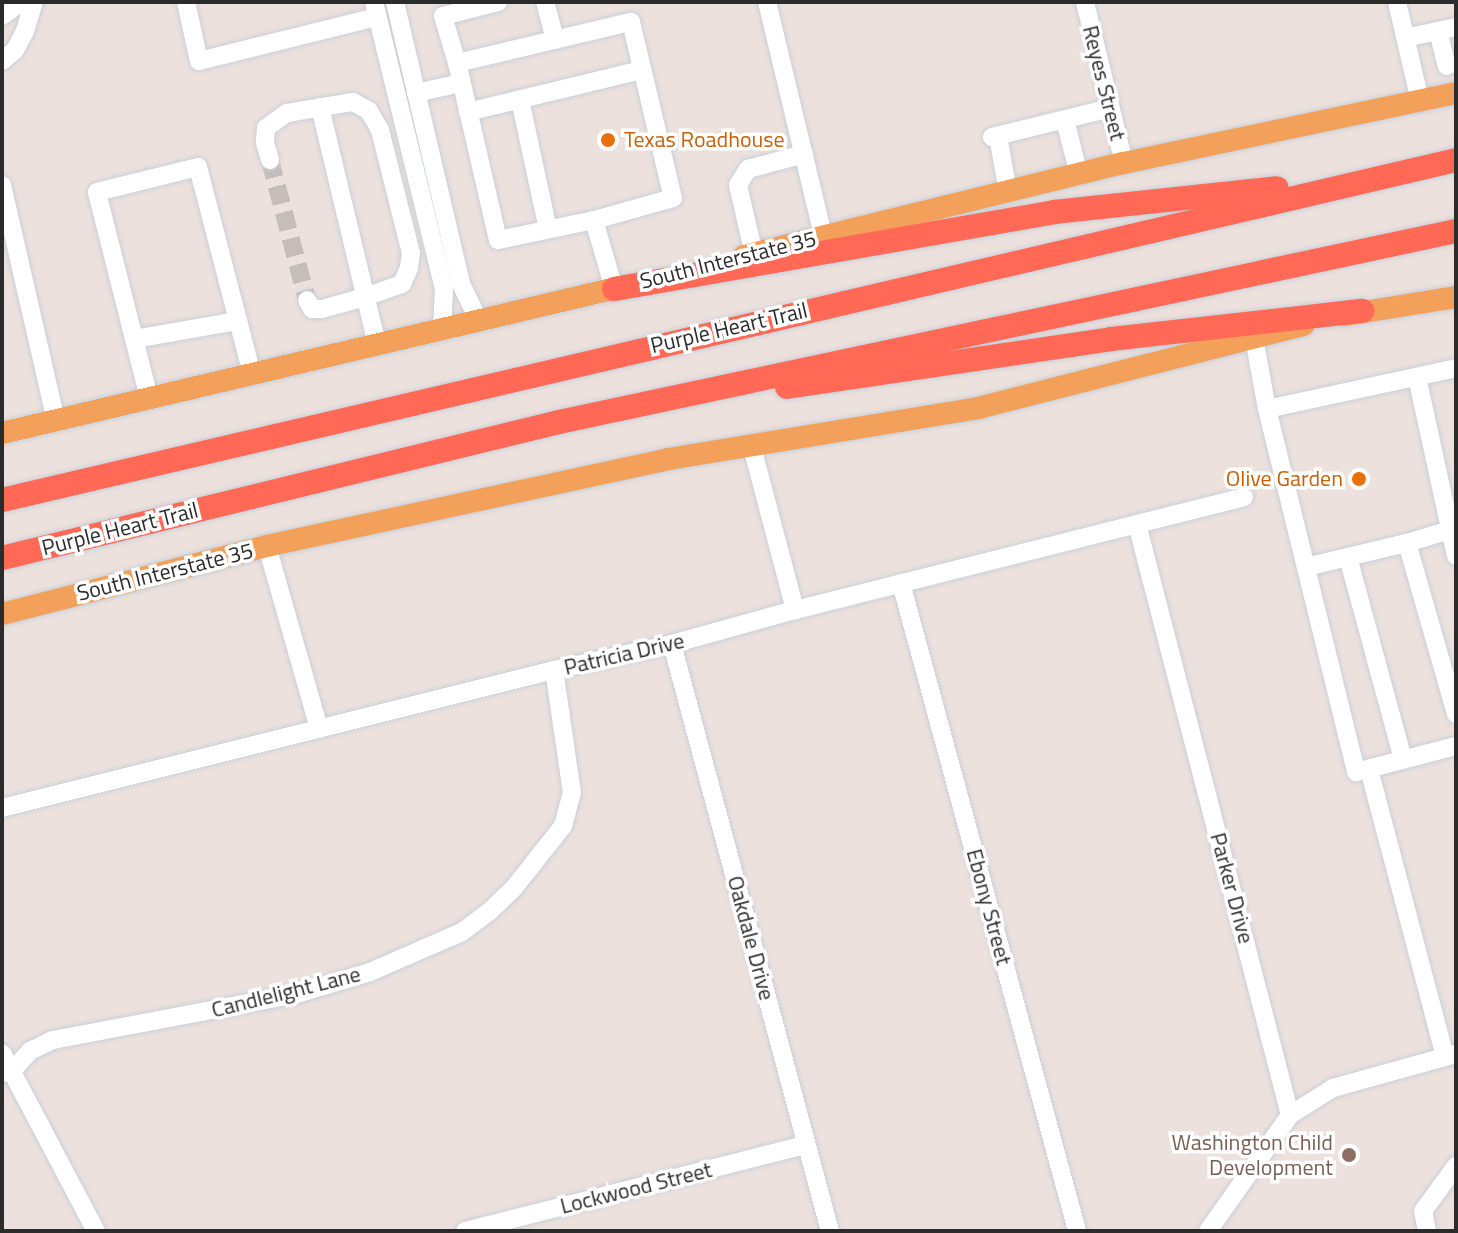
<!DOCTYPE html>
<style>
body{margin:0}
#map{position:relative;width:1458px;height:1233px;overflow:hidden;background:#ede1dd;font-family:"Titillium Web",sans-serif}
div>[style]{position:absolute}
.minor-tunnel>*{height:18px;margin-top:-9px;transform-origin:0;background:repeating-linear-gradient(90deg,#c6bdb9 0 18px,transparent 0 27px)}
.roads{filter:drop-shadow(0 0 2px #c8d0d9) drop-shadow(0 0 2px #c8d0d9)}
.minor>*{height:18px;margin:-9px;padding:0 9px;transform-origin:9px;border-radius:9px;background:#fff}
.major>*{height:22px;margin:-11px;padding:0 11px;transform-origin:11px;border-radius:11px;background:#f3a05b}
.highway>*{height:24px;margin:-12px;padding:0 12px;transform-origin:12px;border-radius:12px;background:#ff6956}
.dots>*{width:22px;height:22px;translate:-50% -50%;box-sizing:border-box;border:4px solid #fff;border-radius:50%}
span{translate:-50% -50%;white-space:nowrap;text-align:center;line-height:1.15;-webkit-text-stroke:7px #fff;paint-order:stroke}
.street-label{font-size:22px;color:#2b2b2b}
.food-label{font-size:22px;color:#c56008}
.left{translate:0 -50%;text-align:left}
.right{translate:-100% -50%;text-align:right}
.education-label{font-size:22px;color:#785e54}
.frame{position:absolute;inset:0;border:4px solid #2b2b2b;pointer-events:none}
</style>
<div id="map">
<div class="minor-tunnel">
<div style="left:270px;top:160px;width:145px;rotate:75.2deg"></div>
</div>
<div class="roads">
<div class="minor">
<div style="left:186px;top:2px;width:60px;rotate:77.6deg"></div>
<div style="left:199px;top:61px;width:183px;rotate:-13.9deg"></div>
<div style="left:374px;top:2px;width:295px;rotate:76.3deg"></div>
<div style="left:444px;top:289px;width:41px;rotate:92.8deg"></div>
<div style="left:395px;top:2px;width:290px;rotate:76.8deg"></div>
<div style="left:461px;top:284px;width:41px;rotate:64.1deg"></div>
<div style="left:545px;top:2px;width:39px;rotate:75deg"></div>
<div style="left:767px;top:2px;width:241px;rotate:76.5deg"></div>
<div style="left:1085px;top:2px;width:166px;rotate:76.4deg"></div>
<div style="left:1397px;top:2px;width:102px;rotate:76.9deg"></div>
<div style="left:2px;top:16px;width:24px;rotate:-36deg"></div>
<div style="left:631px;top:22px;width:181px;rotate:76.6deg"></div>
<div style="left:673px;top:198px;width:82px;rotate:164.4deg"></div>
<div style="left:594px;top:220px;width:98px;rotate:168.2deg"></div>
<div style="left:498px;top:240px;width:182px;rotate:-103deg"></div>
<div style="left:457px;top:63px;width:179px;rotate:-13.3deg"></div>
<div style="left:1438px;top:31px;width:36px;rotate:76deg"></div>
<div style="left:1405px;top:38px;width:52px;rotate:-12.2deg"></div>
<div style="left:2px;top:61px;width:17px;rotate:-40deg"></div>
<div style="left:15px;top:50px;width:21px;rotate:-62deg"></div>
<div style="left:25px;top:31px;width:30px;rotate:-73deg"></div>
<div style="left:457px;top:63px;width:49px;rotate:-106.6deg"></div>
<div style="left:443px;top:16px;width:57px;rotate:-14.3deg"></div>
<div style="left:416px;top:93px;width:46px;rotate:-12.5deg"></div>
<div style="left:520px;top:100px;width:132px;rotate:77.8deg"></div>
<div style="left:320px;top:107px;width:245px;rotate:76.5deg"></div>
<div style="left:468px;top:112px;width:179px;rotate:-13.6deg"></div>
<div style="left:1065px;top:120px;width:57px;rotate:75.7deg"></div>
<div style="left:998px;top:136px;width:57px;rotate:79.9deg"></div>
<div style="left:992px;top:137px;width:122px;rotate:-13.7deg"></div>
<div style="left:270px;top:160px;width:19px;rotate:-106deg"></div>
<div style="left:265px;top:142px;width:14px;rotate:-86deg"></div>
<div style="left:266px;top:128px;width:26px;rotate:-36deg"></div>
<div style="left:287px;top:113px;width:67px;rotate:-9.5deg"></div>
<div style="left:353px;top:102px;width:18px;rotate:29deg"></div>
<div style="left:369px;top:111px;width:22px;rotate:60deg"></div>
<div style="left:380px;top:130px;width:127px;rotate:75.9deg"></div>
<div style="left:411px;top:253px;width:15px;rotate:98deg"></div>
<div style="left:409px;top:268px;width:17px;rotate:114deg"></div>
<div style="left:402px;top:284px;width:39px;rotate:161deg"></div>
<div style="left:365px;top:297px;width:45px;rotate:164.4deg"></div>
<div style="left:322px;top:309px;width:10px;rotate:180deg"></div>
<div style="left:312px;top:309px;width:10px;rotate:-119deg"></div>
<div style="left:2px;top:185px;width:241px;rotate:77.1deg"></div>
<div style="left:594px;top:220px;width:72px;rotate:73.8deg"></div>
<div style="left:754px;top:254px;width:71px;rotate:-103.1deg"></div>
<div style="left:738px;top:185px;width:19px;rotate:-58deg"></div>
<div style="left:748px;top:169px;width:58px;rotate:-15deg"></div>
<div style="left:1254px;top:338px;width:72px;rotate:79.6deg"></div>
<div style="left:1267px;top:409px;width:193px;rotate:-12.2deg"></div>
<div style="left:134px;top:339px;width:105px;rotate:-9.9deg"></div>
<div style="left:1417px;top:377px;width:183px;rotate:77.7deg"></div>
<div style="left:149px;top:398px;width:212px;rotate:-104.2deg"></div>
<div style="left:97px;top:192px;width:104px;rotate:-13.9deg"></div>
<div style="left:198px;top:167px;width:214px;rotate:75.4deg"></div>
<div style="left:1267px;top:409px;width:374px;rotate:76.2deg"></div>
<div style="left:1356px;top:772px;width:103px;rotate:-14.6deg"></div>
<div style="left:752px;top:447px;width:169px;rotate:75.2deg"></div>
<div style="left:1137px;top:524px;width:610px;rotate:75.49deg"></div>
<div style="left:1407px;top:543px;width:51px;rotate:-17deg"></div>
<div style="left:267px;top:546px;width:190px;rotate:74.1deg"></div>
<div style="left:1348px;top:557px;width:210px;rotate:74.8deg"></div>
<div style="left:1306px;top:567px;width:104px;rotate:-13.4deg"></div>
<div style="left:1407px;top:543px;width:178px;rotate:74deg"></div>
<div style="left:901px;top:583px;width:671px;rotate:74.8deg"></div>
<div style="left:672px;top:644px;width:608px;rotate:74.94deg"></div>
<div style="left:1369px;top:769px;width:297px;rotate:75.2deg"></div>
<div style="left:2px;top:808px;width:569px;rotate:-14.04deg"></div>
<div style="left:554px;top:670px;width:121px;rotate:-12.4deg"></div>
<div style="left:672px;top:644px;width:128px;rotate:-15.5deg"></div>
<div style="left:795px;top:610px;width:463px;rotate:-14.1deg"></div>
<div style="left:2px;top:1053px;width:201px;rotate:62.2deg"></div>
<div style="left:2px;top:1073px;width:10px;rotate:-11deg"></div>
<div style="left:12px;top:1071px;width:27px;rotate:-48deg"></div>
<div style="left:30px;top:1051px;width:25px;rotate:-26deg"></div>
<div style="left:53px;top:1040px;width:248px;rotate:-10.7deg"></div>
<div style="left:297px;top:994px;width:76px;rotate:-16.8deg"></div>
<div style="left:370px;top:972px;width:100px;rotate:-23.5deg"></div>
<div style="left:462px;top:932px;width:34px;rotate:-37deg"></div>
<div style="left:489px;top:912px;width:33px;rotate:-44deg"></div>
<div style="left:513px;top:889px;width:80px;rotate:-51.6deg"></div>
<div style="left:563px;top:826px;width:34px;rotate:-75deg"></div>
<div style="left:572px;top:793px;width:124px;rotate:-98.3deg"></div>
<div style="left:465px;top:1231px;width:352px;rotate:-14.2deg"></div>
<div style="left:1208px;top:1231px;width:142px;rotate:-54.7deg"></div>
<div style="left:1290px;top:1115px;width:51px;rotate:-32.1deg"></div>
<div style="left:1333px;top:1088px;width:128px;rotate:-15.5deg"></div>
<div style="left:1427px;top:1231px;width:20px;rotate:-101deg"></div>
<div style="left:1423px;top:1211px;width:56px;rotate:-53.7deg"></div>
</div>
<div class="major">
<div style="left:744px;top:256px;width:391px;rotate:-13.8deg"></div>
<div style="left:1124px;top:163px;width:339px;rotate:-11.9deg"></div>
<div style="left:1345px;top:315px;width:112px;rotate:-9.2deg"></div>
<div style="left:2px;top:433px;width:644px;rotate:-13.28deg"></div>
<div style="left:2px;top:614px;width:274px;rotate:-14.4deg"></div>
<div style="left:267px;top:546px;width:410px;rotate:-12.2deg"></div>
<div style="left:668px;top:459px;width:314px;rotate:-9.3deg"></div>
<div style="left:978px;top:408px;width:336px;rotate:-14.3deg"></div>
</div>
<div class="highway">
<div style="left:614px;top:289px;width:447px;rotate:-9.9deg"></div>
<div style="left:1054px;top:212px;width:224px;rotate:-6.1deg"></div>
<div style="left:787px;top:387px;width:328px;rotate:-8.4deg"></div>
<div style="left:1111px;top:339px;width:253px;rotate:-6.4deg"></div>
<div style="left:2px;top:500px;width:1493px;rotate:-13.16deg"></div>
<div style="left:2px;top:558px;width:573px;rotate:-13.72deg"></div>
<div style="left:559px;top:422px;width:917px;rotate:-12.02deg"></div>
</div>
</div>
<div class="dots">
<div style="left:608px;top:140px;background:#e8710a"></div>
<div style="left:1359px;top:479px;background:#e8710a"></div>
<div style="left:1349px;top:1155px;background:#8d6e63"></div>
</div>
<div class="street-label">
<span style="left:1104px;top:83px;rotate:76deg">Reyes Street</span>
<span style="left:728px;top:260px;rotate:-14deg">South Interstate 35</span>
<span style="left:729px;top:328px;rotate:-13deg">Purple Heart Trail</span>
<span style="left:120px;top:529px;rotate:-14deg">Purple Heart Trail</span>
<span style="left:165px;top:572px;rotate:-14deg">South Interstate 35</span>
<span style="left:624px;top:654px;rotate:-13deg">Patricia Drive</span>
<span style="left:1232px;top:888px;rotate:75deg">Parker Drive</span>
<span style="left:989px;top:907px;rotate:75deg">Ebony Street</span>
<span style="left:751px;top:938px;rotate:75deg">Oakdale Drive</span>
<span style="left:286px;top:992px;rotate:-14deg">Candlelight Lane</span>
<span style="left:636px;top:1188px;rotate:-14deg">Lockwood Street</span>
</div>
<div class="food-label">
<span class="left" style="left:624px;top:140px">Texas Roadhouse</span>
<span class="right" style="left:1343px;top:479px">Olive Garden</span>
</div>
<div class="education-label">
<span class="right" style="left:1333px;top:1155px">Washington Child<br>Development</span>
</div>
<div class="frame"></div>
</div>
